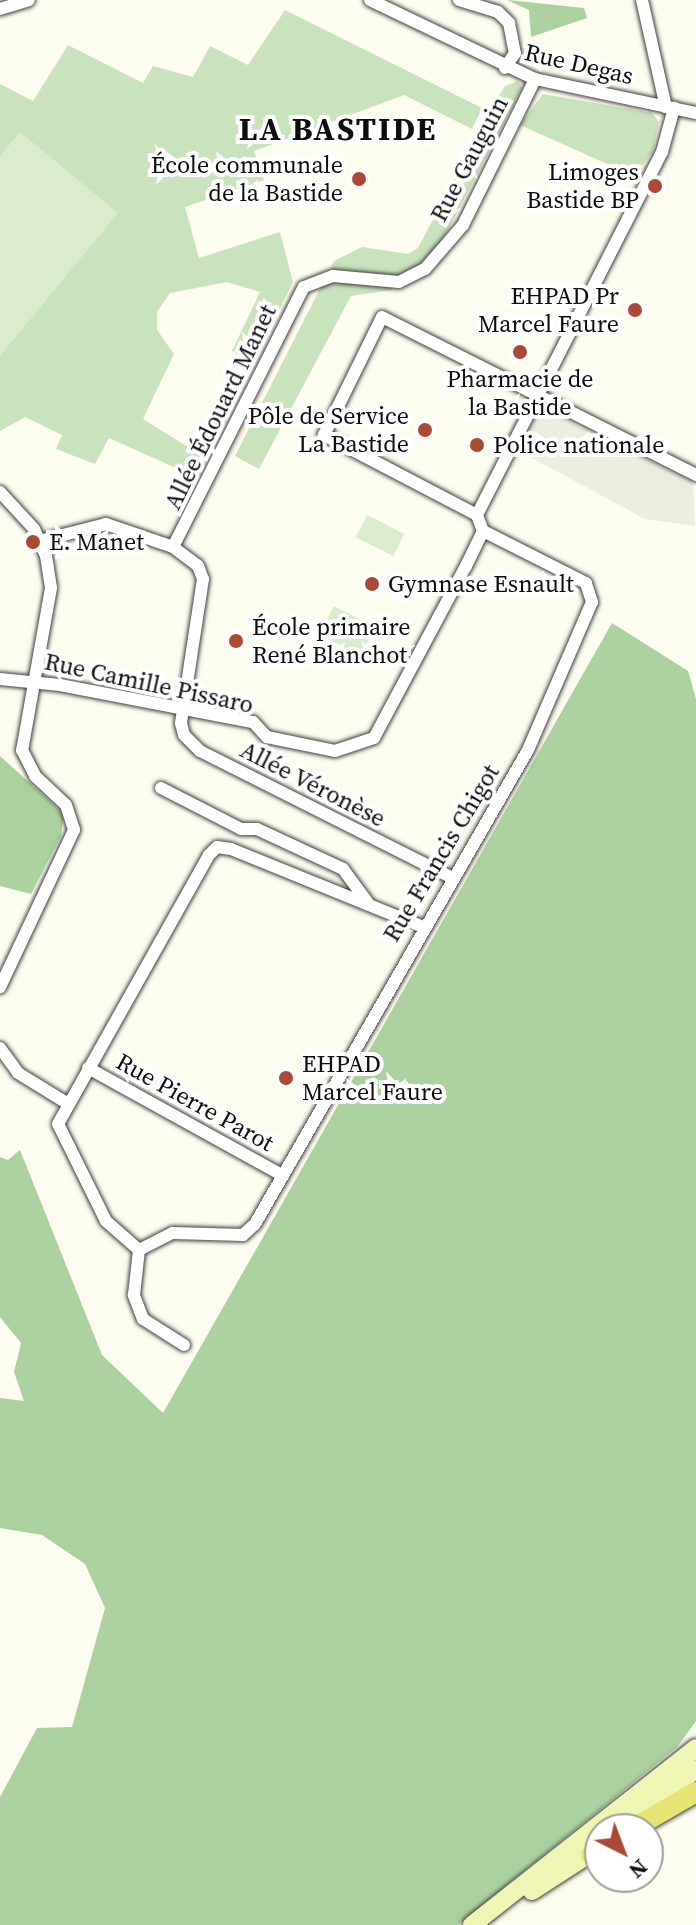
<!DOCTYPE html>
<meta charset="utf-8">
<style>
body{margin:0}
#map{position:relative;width:696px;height:1925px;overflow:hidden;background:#fdfdef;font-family:"Source Serif 4",serif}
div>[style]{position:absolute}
.green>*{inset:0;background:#c9e3bd}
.forest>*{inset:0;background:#abd29e}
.pitch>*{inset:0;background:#dbeccd;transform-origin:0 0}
.plaza>*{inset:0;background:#ececdf}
.roads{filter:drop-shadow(0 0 2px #404040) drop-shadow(0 0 2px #404040)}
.minor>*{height:12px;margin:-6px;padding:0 6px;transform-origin:6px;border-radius:6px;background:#fff}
.secondary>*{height:18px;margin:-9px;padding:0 9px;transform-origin:9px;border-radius:9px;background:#eff5b2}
.primary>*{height:20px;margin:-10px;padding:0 10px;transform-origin:10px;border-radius:10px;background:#e8e474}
.dots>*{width:22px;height:22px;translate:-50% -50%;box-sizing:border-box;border:4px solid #fff;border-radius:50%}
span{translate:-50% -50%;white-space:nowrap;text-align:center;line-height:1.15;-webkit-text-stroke:8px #fff;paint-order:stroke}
.street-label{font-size:24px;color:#0d0d0d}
.poi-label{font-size:24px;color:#0d0d0d}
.right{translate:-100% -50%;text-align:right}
.left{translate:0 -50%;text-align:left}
.district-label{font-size:32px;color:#0d0d0d;font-weight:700;letter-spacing:2px}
.north{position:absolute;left:584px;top:1813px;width:80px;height:80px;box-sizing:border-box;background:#fff;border:2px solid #9e9e9e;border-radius:50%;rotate:138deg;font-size:22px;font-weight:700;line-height:32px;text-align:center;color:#0d0d0d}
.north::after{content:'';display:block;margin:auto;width:28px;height:36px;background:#ac4936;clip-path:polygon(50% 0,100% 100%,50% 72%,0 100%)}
</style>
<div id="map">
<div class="green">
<div style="clip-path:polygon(285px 10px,482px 108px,472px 129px,404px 95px,254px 151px,264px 180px,185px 207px,199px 258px,280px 232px,293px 282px,253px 362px,232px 351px,260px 292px,227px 282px,170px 293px,157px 312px,157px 330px,174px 354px,143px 419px,204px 457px,196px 477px,109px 438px,95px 464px,56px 449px,62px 435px,25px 417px,0 431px,0 84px,33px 101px,68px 45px,143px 83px,153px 66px,193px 77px,210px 46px,248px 65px)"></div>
<div style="clip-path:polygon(518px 81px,522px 88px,439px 247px,391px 290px,351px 296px,259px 469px,235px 456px,334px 261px,362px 247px,408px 254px,418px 248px,495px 102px,505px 86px)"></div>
<div style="clip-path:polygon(543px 94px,652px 113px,659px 122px,653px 151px,634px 176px,520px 125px)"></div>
</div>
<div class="forest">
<div style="clip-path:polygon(507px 0,584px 8px,587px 18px,531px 37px,529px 10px)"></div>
<div style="clip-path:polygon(612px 623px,688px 671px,696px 699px,696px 1721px,678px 1746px,458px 1925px,0 1925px,0 1797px,37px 1728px,72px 1727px,105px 1608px,85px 1564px,42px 1535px,0 1528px,0 1398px,24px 1401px,14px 1372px,21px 1343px,0 1317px,0 1157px,8px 1160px,20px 1150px,102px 1355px,163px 1413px)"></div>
<div style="clip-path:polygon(0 756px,64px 814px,61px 836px,31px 894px,0 886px)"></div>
</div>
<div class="pitch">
<div style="clip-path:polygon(20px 132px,118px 213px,0 356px,0 156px)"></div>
<div style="left:367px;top:515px;width:42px;height:25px;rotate:27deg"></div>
<div style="left:334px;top:606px;width:46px;height:32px;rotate:27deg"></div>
</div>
<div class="plaza">
<div style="clip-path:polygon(545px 410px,693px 482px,695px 526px,645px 519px,517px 450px,536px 412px)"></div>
</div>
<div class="roads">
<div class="minor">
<div style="left:370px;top:0;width:183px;rotate:25.6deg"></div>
<div style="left:535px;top:79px;width:165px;rotate:11.9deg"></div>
<div style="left:459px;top:0;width:41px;rotate:17.1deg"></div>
<div style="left:498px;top:12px;width:16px;rotate:45deg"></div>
<div style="left:509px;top:23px;width:31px;rotate:79deg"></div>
<div style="left:515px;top:53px;width:18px;rotate:124deg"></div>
<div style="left:642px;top:0;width:110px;rotate:77.4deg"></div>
<div style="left:0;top:9px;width:30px;rotate:-17deg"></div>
<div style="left:0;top:492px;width:50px;rotate:47.4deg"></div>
<div style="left:34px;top:529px;width:30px;rotate:66deg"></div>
<div style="left:46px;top:556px;width:32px;rotate:81deg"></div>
<div style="left:51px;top:588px;width:165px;rotate:100.1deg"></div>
<div style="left:22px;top:750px;width:29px;rotate:63deg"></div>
<div style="left:35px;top:776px;width:42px;rotate:43.1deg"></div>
<div style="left:66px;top:805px;width:26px;rotate:72deg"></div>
<div style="left:74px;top:830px;width:174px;rotate:115.2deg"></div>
<div style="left:477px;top:515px;width:173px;rotate:-152.4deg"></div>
<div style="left:324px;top:435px;width:131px;rotate:-63.8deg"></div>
<div style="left:382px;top:317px;width:352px;rotate:26.7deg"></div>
<div style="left:39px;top:541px;width:69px;rotate:-14.2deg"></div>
<div style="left:106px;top:524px;width:71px;rotate:18.9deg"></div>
<div style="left:173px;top:547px;width:291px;rotate:-63.3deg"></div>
<div style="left:304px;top:287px;width:31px;rotate:-21deg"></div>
<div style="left:333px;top:276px;width:66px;rotate:5.2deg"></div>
<div style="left:399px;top:282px;width:29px;rotate:-27deg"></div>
<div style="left:425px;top:269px;width:58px;rotate:-49.2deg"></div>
<div style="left:463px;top:225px;width:163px;rotate:-63.7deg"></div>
<div style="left:173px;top:547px;width:31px;rotate:37deg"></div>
<div style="left:198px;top:566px;width:14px;rotate:69deg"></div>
<div style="left:203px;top:579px;width:146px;rotate:98.7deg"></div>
<div style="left:181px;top:723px;width:12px;rotate:76deg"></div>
<div style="left:184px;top:735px;width:23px;rotate:45deg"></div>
<div style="left:200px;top:751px;width:282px;rotate:26.7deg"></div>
<div style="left:0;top:679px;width:60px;rotate:5.7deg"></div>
<div style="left:60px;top:685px;width:197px;rotate:10.9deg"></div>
<div style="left:253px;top:722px;width:21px;rotate:47deg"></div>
<div style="left:267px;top:737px;width:69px;rotate:11.6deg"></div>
<div style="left:335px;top:751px;width:41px;rotate:-18.4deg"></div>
<div style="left:374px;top:738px;width:195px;rotate:-61.9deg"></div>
<div style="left:466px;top:566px;width:39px;rotate:-64deg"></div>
<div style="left:483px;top:531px;width:17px;rotate:-111deg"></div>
<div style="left:477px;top:515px;width:407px;rotate:-63deg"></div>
<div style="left:662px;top:152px;width:46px;rotate:-74.7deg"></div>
<div style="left:161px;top:788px;width:90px;rotate:27.1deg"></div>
<div style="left:241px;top:829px;width:16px"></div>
<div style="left:257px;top:829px;width:95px;rotate:24.9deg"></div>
<div style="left:343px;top:869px;width:42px;rotate:53.7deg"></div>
<div style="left:0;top:1048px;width:31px;rotate:54deg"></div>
<div style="left:18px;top:1073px;width:57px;rotate:31.5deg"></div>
<div style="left:88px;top:1068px;width:219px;rotate:28.9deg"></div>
<div style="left:139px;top:1250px;width:44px;rotate:-138.7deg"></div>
<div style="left:106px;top:1221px;width:108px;rotate:-116.3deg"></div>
<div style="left:58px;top:1124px;width:308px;rotate:-60.7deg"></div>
<div style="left:209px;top:855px;width:11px;rotate:-45deg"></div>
<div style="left:217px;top:847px;width:14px;rotate:8deg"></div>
<div style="left:231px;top:849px;width:207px;rotate:22.1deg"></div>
<div style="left:184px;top:1345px;width:49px;rotate:-147.6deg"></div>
<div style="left:143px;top:1319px;width:26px;rotate:-111deg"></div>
<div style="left:134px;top:1295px;width:45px;rotate:-83.7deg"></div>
<div style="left:139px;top:1250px;width:38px;rotate:-27deg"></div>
<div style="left:173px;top:1233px;width:70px;rotate:1.6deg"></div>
<div style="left:243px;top:1235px;width:16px;rotate:-43deg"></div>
<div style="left:255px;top:1224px;width:547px;rotate:-60.06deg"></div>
<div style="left:528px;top:750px;width:161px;rotate:-66.6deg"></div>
<div style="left:592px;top:602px;width:20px;rotate:-108deg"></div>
<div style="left:586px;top:583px;width:115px;rotate:-153.2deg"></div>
</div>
<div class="secondary">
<div style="left:631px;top:1822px;width:84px;rotate:-39.2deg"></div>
<div style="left:532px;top:1891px;width:81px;rotate:-32.9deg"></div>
<div style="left:472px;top:1925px;width:285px;rotate:-38.3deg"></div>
</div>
<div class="primary">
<div style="left:632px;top:1829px;width:74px;rotate:-30deg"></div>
<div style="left:591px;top:1855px;width:11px;rotate:-34deg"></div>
</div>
</div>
<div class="dots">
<div style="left:359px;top:179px;background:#ac4936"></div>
<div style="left:655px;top:186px;background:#ac4936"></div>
<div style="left:635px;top:310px;background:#ac4936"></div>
<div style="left:520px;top:352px;background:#ac4936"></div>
<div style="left:425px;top:430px;background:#ac4936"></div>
<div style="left:477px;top:445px;background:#ac4936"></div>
<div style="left:33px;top:542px;background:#ac4936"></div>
<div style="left:372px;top:584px;background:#ac4936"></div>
<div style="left:236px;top:641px;background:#ac4936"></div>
<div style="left:286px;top:1078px;background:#ac4936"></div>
</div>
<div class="street-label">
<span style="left:579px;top:64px;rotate:13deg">Rue Degas</span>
<span style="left:469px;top:159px;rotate:-62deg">Rue Gauguin</span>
<span style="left:220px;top:407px;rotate:-64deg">Allée Édouard Manet</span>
<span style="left:149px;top:683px;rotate:12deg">Rue Camille Pissaro</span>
<span style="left:313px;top:784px;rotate:27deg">Allée Véronèse</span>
<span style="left:441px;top:853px;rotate:-59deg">Rue Francis Chigot</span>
<span style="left:195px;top:1102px;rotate:29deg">Rue Pierre Parot</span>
</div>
<div class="poi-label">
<span class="right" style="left:343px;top:179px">École communale<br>de la Bastide</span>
<span class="right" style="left:639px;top:186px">Limoges<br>Bastide BP</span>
<span class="right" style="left:619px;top:310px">EHPAD Pr<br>Marcel Faure</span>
<span style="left:520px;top:393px">Pharmacie de<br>la Bastide</span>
<span class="right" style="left:409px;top:430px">Pôle de Service<br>La Bastide</span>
<span class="left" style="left:493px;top:445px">Police nationale</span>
<span class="left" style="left:49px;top:542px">E. Manet</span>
<span class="left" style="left:388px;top:584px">Gymnase Esnault</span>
<span class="left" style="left:252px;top:641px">École primaire<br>René Blanchot</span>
<span class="left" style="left:302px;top:1078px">EHPAD<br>Marcel Faure</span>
</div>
<div class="district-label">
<span style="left:338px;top:129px">LA BASTIDE</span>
</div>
<div class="north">N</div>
</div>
